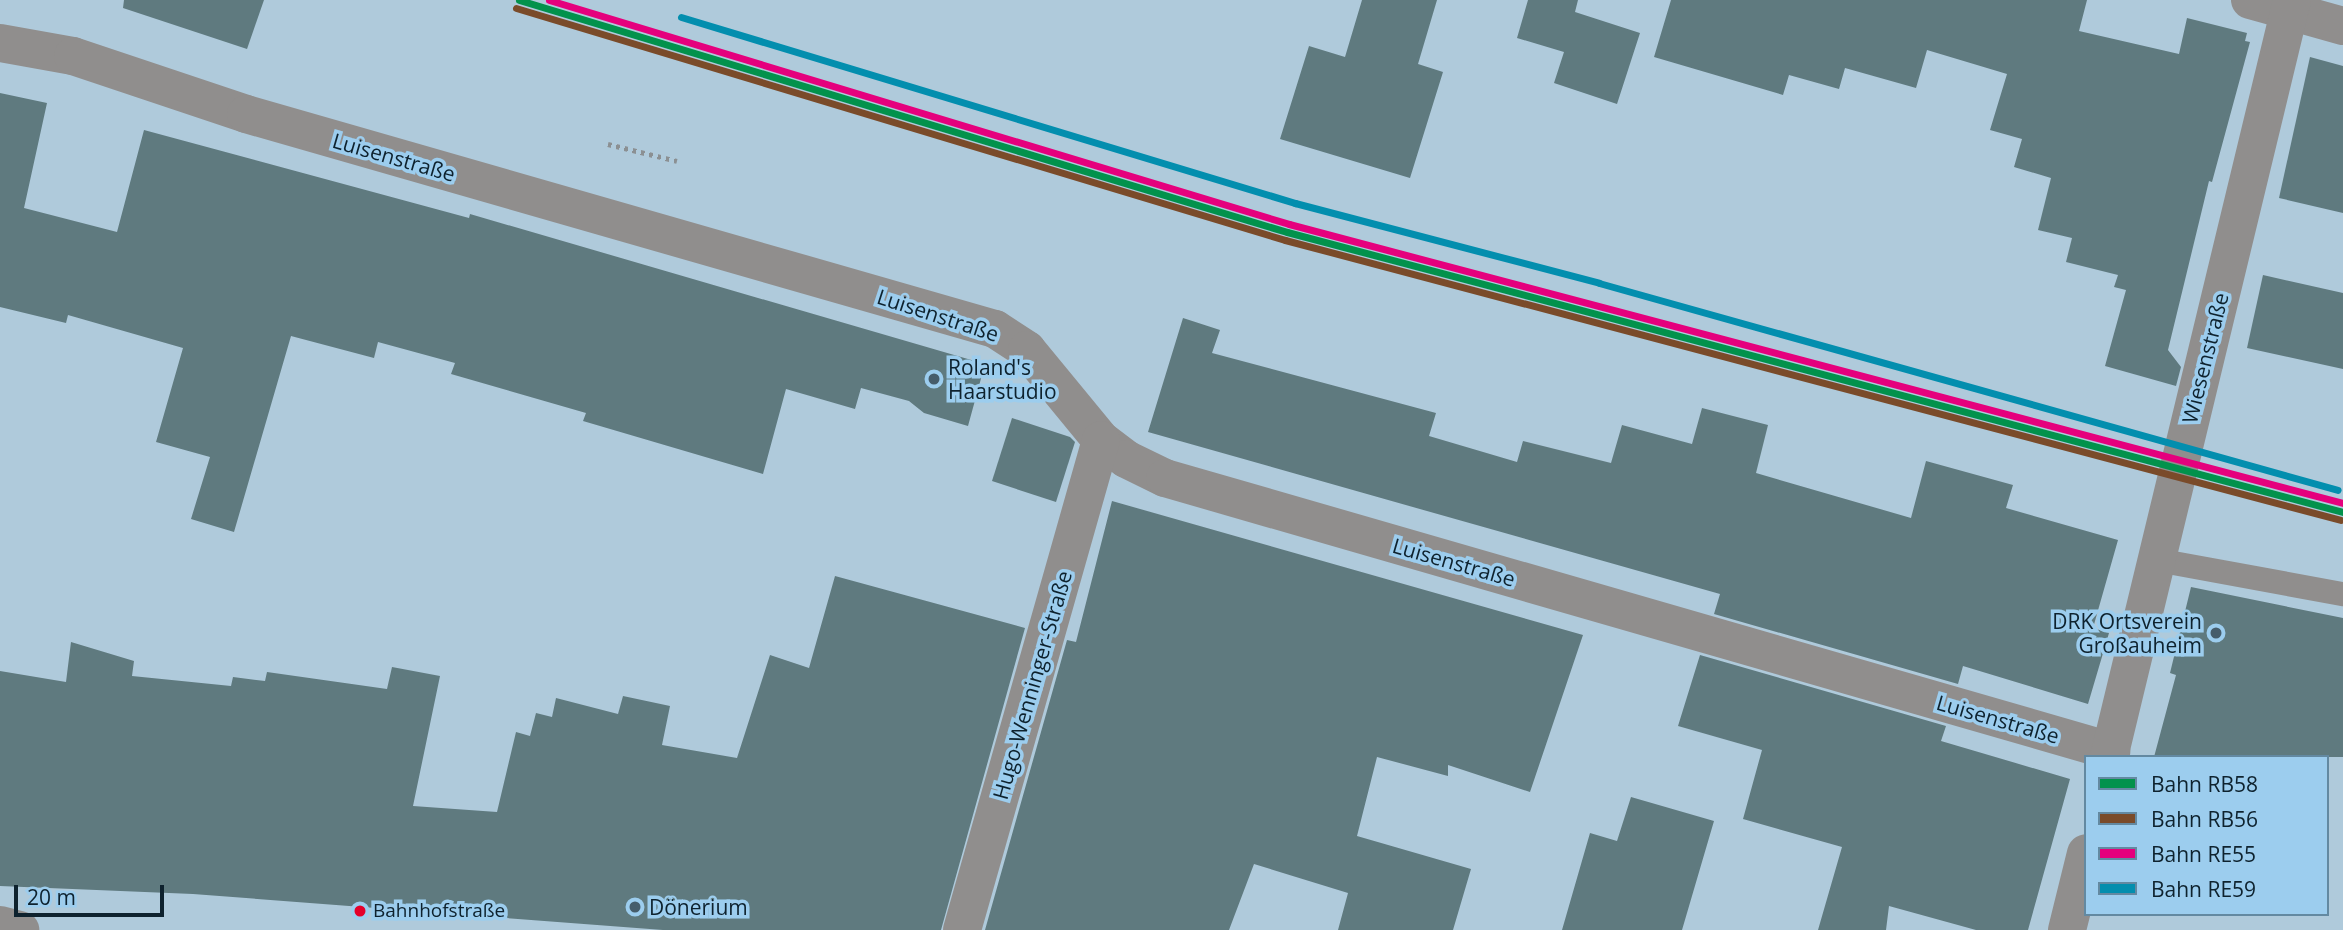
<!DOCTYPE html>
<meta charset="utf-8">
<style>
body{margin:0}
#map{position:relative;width:2343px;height:930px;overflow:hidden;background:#afcadb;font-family:"Open Sans",sans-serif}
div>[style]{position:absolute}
.building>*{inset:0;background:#5f7a7f}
.path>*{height:4.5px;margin-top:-2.25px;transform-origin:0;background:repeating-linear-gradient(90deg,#8b9093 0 3.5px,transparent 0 8.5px)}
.lane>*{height:24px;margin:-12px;padding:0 12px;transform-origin:12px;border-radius:12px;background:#908e8d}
.street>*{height:38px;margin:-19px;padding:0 19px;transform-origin:19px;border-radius:19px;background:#908e8d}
.rail-1>*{height:7px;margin:-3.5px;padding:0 3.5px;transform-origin:3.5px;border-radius:3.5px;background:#02924c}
.rail-2>*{height:7px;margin:-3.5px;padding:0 3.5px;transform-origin:3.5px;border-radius:3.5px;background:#7a4b2a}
.rail-3>*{height:7px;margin:-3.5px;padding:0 3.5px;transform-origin:3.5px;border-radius:3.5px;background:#e5007d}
.rail-4>*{height:7px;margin:-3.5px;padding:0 3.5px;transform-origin:3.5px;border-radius:3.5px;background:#038eae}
.dots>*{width:19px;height:19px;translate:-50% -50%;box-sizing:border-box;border:4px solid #9ccdee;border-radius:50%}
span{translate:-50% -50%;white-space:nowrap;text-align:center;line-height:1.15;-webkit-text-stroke:7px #9ccdee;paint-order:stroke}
.bus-label{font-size:19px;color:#0e222e}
.left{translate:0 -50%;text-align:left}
.street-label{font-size:21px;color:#0e222e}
.poi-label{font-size:21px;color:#0e222e}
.right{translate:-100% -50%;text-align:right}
.legend{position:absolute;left:2084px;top:755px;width:245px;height:161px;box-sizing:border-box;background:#9ccdee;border:2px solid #6389a1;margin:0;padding:9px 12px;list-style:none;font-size:21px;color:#0e222e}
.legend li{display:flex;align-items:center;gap:14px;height:35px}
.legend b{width:35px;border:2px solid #6389a1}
.scale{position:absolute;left:14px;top:885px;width:150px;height:32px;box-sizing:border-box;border:4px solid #0e222e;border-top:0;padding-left:9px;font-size:21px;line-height:24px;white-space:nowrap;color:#0e222e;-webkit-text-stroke:5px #9ccdee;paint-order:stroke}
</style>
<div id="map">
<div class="building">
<div style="clip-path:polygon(124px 0,264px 0,247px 49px,123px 8px)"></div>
<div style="clip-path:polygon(1362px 0,1437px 0,1418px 64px,1443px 72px,1410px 178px,1280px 139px,1309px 46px,1345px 57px)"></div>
<div style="clip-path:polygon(1528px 0,1578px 0,1575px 12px,1640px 33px,1617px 104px,1554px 83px,1564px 52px,1517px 38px)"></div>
<div style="clip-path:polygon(1671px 0,2087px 0,2079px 31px,2179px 54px,2187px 18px,2247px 33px,2245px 41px,2250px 42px,2212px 182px,2209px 181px,2168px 350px,2181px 367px,2176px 386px,2105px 366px,2126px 290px,2114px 287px,2118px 275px,2066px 262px,2072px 238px,2038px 230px,2051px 178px,2014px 167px,2022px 139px,1990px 130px,2007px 74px,1927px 50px,1916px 88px,1845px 68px,1839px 89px,1789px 75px,1783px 95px,1654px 57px)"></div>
<div style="clip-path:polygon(2310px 57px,2343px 66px,2343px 213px,2279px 198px)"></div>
<div style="clip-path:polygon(0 93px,47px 103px,24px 208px,117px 232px,144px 130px,469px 218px,470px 214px,985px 364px,968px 426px,924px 413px,909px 401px,861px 388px,855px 409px,786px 389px,763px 474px,583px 421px,586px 413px,451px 374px,455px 363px,378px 342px,374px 358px,291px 336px,234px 532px,191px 519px,210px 457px,156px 442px,183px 348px,68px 315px,66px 323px,0 307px)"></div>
<div style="clip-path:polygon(2263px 275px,2343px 293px,2343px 369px,2247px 348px)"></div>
<div style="clip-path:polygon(1183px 318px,1220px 330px,1212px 353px,1436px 413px,1429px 436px,1517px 462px,1523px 441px,1611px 463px,1622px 425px,1692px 444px,1702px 408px,1768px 425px,1756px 473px,1911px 518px,1926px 461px,2013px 485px,2006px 508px,2118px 540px,2093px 628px,2109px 633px,2088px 704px,1963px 666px,1958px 684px,1714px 614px,1720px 594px,1148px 432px)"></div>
<div style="clip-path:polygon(1012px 418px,1070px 437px,1075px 442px,1056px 502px,992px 481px)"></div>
<div style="clip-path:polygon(1112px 501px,1583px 635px,1530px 792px,1448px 765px,1448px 776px,1377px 757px,1357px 836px,1471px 869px,1453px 930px,1338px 930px,1348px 893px,1254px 864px,1229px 930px,985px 930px,1067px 640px,1076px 642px)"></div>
<div style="clip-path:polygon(835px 576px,1025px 628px,941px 930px,663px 930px,193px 894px,0 886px,0 671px,66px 682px,71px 642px,134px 661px,132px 676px,231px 686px,233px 677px,265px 681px,267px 672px,387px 689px,392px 667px,440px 676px,413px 806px,497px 812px,516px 732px,530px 736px,536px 713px,552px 717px,556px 698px,618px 714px,623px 696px,670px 706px,662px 745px,737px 758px,770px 655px,809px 668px)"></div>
<div style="clip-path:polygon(2191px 587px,2343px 618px,2343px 757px,2154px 757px,2176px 675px,2170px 673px)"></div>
<div style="clip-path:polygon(1700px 655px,1946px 726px,1941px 741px,2070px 779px,2028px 930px,1976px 930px,1889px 906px,1886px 930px,1818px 930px,1842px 847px,1743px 819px,1762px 750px,1678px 726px)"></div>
<div style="clip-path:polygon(1631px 797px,1714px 821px,1682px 930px,1562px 930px,1590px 833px,1617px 841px)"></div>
</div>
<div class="path">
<div style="left:608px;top:144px;width:71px;rotate:13.8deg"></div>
</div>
<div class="lane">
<div style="left:2157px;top:560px;width:189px;rotate:10.4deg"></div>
</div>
<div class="street">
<div style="left:2250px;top:0;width:97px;rotate:15.6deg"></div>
<div style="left:0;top:43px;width:74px;rotate:10.1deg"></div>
<div style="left:73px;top:56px;width:182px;rotate:18.5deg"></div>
<div style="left:246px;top:114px;width:779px;rotate:16.02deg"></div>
<div style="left:995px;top:329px;width:38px;rotate:33deg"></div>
<div style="left:1027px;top:350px;width:117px;rotate:50.6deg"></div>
<div style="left:1101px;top:440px;width:31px;rotate:37deg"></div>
<div style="left:1126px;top:459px;width:43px;rotate:26deg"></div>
<div style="left:1165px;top:478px;width:985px;rotate:16.1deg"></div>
<div style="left:2109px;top:757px;width:779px;rotate:-76.41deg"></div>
<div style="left:0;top:925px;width:21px;rotate:14deg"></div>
<div style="left:962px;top:930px;width:509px;rotate:-74.16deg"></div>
<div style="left:2067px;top:930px;width:79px;rotate:-76.1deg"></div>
</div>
<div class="rail-1">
<div style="left:519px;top:0;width:802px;rotate:16.81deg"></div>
<div style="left:1287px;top:232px;width:1092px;rotate:14.85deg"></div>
</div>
<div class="rail-2">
<div style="left:516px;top:8px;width:803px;rotate:16.79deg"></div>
<div style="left:1285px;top:240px;width:1092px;rotate:14.85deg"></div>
</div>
<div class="rail-3">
<div style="left:549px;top:0;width:773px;rotate:16.84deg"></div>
<div style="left:1289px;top:224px;width:1090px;rotate:14.83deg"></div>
</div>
<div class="rail-4">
<div style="left:681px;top:17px;width:642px;rotate:16.85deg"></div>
<div style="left:1295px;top:203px;width:314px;rotate:14.7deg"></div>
<div style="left:1599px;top:283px;width:767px;rotate:15.65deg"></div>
</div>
<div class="dots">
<div style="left:934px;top:379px;background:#465d6b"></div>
<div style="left:2216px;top:633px;background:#465d6b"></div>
<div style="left:635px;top:907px;background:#465d6b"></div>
<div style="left:360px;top:911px;background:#e4002b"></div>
</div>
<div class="bus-label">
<span class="left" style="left:373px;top:911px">Bahnhofstraße</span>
</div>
<div class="street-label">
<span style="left:394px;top:157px;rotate:16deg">Luisenstraße</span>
<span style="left:938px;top:315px;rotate:18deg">Luisenstraße</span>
<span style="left:2205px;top:358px;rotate:-76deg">Wiesenstraße</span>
<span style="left:1454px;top:562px;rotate:16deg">Luisenstraße</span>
<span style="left:1032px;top:685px;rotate:-74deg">Hugo-Wenninger-Straße</span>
<span style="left:1998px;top:719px;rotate:16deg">Luisenstraße</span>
</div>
<div class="poi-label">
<span class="left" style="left:948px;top:379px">Roland's<br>Haarstudio</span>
<span class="right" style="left:2202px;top:633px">DRK Ortsverein<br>Großauheim</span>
<span class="left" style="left:649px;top:907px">Dönerium</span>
</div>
<ul class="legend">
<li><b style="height:9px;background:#02924c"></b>Bahn RB58</li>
<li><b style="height:9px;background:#7a4b2a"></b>Bahn RB56</li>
<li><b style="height:9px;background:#e5007d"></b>Bahn RE55</li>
<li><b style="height:9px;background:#038eae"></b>Bahn RE59</li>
</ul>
<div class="scale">20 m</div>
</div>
